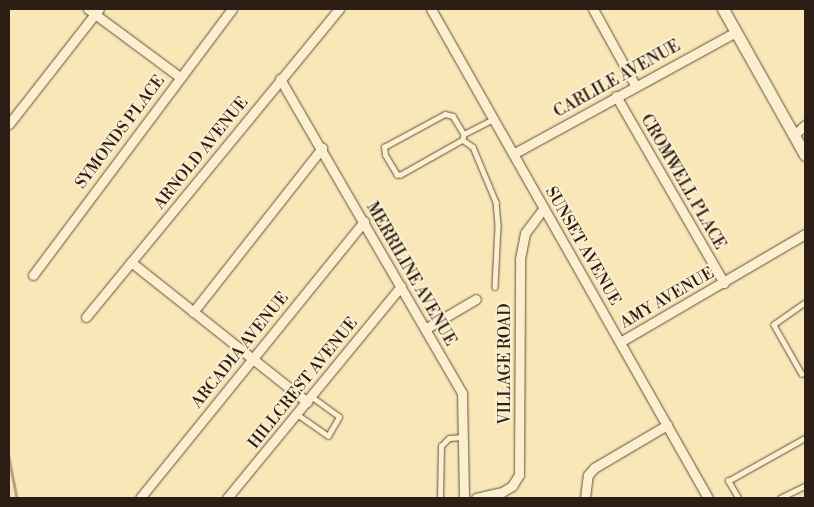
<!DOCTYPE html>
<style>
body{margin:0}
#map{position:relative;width:814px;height:507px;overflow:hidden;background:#f9e7b7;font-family:"Libre Bodoni",serif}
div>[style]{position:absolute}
.stream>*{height:2.5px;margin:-1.25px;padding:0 1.25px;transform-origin:1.25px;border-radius:1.25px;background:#b3a380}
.roads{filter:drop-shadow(0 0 1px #5f503e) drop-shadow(0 0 1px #5f503e)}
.service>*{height:4.5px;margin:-2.25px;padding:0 2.25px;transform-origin:2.25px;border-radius:2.25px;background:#fbefd0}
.minor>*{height:9px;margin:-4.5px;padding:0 4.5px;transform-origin:4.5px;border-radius:4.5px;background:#fbefd0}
.secondary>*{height:11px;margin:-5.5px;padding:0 5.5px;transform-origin:5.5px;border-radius:5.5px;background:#fbefd0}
span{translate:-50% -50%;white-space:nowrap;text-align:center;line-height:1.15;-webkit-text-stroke:4px #fbefd0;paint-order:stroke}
.street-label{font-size:16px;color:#2c1e15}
.frame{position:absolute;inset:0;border:10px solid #2c1e15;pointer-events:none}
</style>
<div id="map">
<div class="stream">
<div style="left:9px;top:457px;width:42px;rotate:79deg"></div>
</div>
<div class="roads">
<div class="service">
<div style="left:464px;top:134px;width:6px;rotate:99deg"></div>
<div style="left:463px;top:140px;width:71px;rotate:150.6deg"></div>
<div style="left:401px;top:175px;width:4px;rotate:180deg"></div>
<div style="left:397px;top:175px;width:23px;rotate:-121deg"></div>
<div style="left:385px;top:155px;width:8px;rotate:-97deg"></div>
<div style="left:384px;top:147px;width:69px;rotate:-28.4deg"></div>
<div style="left:445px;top:114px;width:8px;rotate:14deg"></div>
<div style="left:453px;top:116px;width:21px;rotate:59deg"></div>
<div style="left:464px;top:134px;width:33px;rotate:-27deg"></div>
<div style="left:463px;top:140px;width:12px;rotate:35deg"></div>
<div style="left:473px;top:147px;width:60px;rotate:67.3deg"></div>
<div style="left:496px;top:202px;width:24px;rotate:85deg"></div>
<div style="left:498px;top:226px;width:61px;rotate:92.8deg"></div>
<div style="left:805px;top:303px;width:38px;rotate:145deg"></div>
<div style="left:774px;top:325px;width:56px;rotate:60.3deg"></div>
<div style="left:802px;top:374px;width:3px"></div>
<div style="left:297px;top:414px;width:38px;rotate:35deg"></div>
<div style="left:328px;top:436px;width:22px;rotate:-60deg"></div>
<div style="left:339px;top:417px;width:34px;rotate:-144deg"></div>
<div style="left:440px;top:498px;width:52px;rotate:-88.9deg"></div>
<div style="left:441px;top:446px;width:11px;rotate:-45deg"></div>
<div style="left:449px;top:438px;width:14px;rotate:-4deg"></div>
<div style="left:738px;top:498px;width:20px;rotate:-120deg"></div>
<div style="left:728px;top:481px;width:88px;rotate:-29.2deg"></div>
<div style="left:780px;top:498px;width:28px;rotate:-26deg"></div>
</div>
<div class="minor">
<div style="left:88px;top:9px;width:114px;rotate:36.5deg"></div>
<div style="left:431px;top:9px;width:562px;rotate:60.47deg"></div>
<div style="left:593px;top:9px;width:87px;rotate:61.1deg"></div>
<div style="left:280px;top:79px;width:363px;rotate:59.9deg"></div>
<div style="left:462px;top:393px;width:105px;rotate:88.9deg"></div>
<div style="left:616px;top:96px;width:216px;rotate:60deg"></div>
<div style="left:9px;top:124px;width:146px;rotate:-52deg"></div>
<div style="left:794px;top:135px;width:15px;rotate:-42deg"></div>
<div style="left:513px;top:154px;width:254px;rotate:-28.7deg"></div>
<div style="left:131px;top:262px;width:225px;rotate:38.5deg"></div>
<div style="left:33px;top:275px;width:332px;rotate:-53.2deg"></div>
<div style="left:193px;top:312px;width:209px;rotate:-51.8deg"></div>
<div style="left:86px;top:317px;width:399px;rotate:-50.6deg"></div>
<div style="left:425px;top:329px;width:59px;rotate:-30.5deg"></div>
<div style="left:620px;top:342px;width:214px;rotate:-30.3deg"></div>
<div style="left:140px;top:498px;width:356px;rotate:-51deg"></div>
<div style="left:227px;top:498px;width:274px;rotate:-50.6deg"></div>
<div style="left:476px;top:498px;width:27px;rotate:-13deg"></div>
<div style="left:502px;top:492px;width:12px;rotate:-31deg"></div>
<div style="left:512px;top:486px;width:13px;rotate:-58deg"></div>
<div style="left:519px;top:475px;width:216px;rotate:-89.7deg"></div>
<div style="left:520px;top:259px;width:26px;rotate:-79deg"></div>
<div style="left:525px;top:233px;width:31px;rotate:-53deg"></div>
<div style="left:585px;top:498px;width:23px;rotate:-83deg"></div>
<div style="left:588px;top:475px;width:9px;rotate:-49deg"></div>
<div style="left:594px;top:468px;width:85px;rotate:-30.5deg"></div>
</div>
<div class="secondary">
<div style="left:723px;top:9px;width:167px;rotate:60.7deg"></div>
</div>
</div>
<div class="street-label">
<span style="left:617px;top:79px;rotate:-29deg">CARLILE AVENUE</span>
<span style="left:120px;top:132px;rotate:-53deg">SYMONDS PLACE</span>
<span style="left:201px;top:153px;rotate:-51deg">ARNOLD AVENUE</span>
<span style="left:683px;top:182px;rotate:60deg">CROMWELL PLACE</span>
<span style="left:583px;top:246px;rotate:60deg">SUNSET AVENUE</span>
<span style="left:411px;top:274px;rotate:60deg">MERRILINE AVENUE</span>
<span style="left:667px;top:298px;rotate:-30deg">AMY AVENUE</span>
<span style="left:240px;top:350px;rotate:-51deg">ARCADIA AVENUE</span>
<span style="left:505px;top:364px;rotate:-90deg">VILLAGE ROAD</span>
<span style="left:303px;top:383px;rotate:-51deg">HILLCREST AVENUE</span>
</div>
<div class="frame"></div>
</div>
